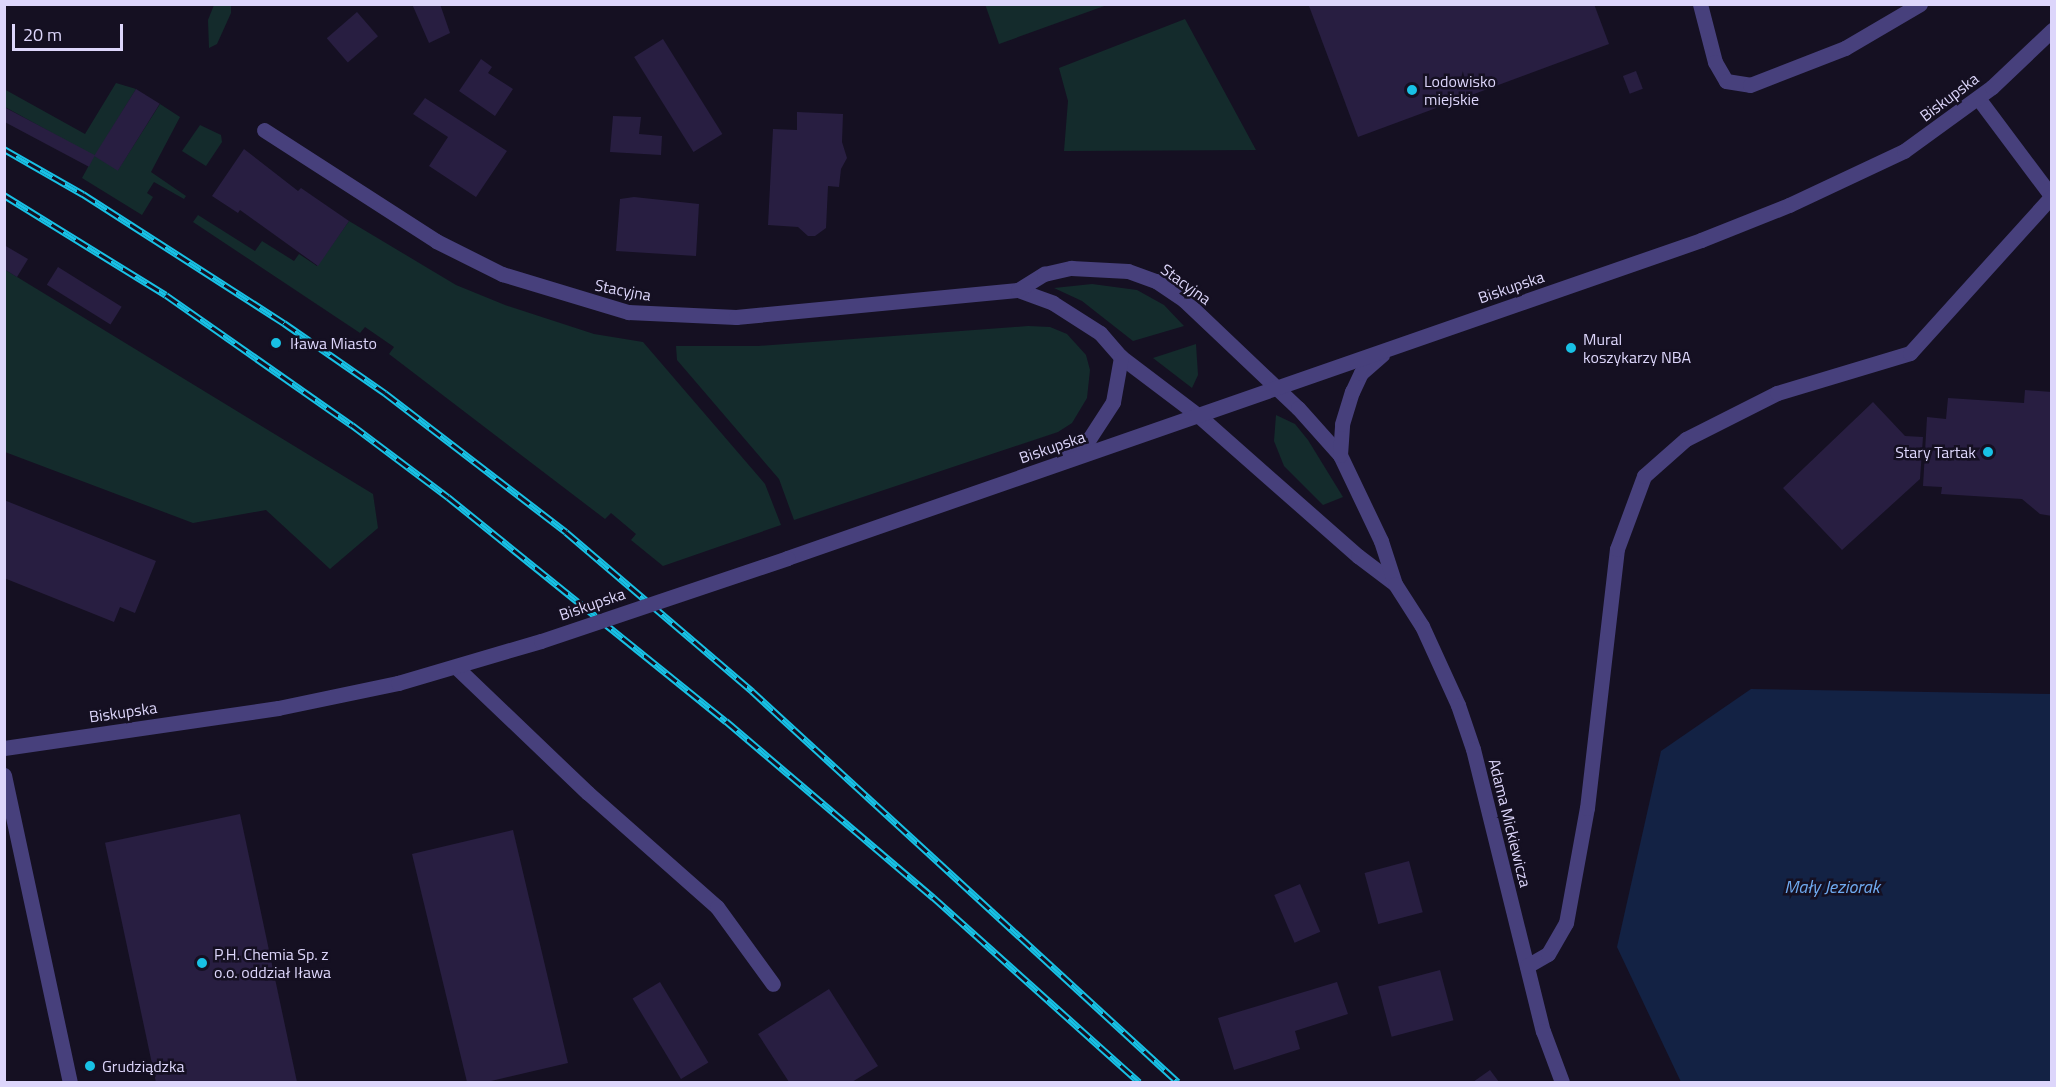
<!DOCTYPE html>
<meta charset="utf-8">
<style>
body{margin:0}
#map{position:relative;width:2056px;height:1087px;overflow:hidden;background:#151022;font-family:"Titillium Web",sans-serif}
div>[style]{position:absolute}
.green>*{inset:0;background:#142b2c}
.water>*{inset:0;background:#132244}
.building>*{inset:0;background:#281e41;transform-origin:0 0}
.minor>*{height:15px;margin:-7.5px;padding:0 7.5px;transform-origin:7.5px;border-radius:7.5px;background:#47407c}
.rail>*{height:7px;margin-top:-3.5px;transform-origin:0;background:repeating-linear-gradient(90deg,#151022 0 14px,#18c1e5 0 28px);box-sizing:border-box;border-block:2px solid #18c1e5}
.minor-bridge>*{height:15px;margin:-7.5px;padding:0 7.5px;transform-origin:7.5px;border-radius:7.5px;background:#47407c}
.dots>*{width:16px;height:16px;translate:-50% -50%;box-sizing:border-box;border:3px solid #151022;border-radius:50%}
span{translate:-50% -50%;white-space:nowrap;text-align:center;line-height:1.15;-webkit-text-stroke:5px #151022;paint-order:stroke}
.poi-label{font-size:16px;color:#ddd6fb}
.left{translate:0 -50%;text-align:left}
.right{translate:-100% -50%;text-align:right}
.street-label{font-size:16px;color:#ddd6fb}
.water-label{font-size:18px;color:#6faaf0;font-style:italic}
.frame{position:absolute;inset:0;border:6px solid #ddd6fb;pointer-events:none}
.scale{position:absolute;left:12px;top:24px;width:111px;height:27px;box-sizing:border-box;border:3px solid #ddd6fb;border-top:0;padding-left:8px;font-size:18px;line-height:21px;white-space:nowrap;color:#ddd6fb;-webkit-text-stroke:4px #151022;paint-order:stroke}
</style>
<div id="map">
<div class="green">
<div style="clip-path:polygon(985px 4px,1106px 4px,1107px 5px,999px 44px)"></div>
<div style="clip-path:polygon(214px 5px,231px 5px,231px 13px,217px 44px,209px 48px,208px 20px)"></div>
<div style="clip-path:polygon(1185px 19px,1256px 150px,1064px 151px,1068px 101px,1059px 68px)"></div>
<div style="clip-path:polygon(116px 83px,136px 89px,95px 156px,118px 170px,160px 104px,180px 117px,151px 172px,186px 196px,184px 199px,154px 182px,147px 193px,153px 197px,142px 215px,82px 178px,94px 156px,5px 107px,4px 89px,85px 134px)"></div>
<div style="clip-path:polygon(200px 125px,221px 135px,222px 142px,206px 166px,182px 151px)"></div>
<div style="clip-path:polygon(198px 215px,255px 251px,262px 241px,294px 261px,299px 254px,317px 266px,349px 221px,456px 285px,505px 305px,594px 334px,643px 342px,765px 484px,781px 525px,663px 566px,631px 540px,636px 534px,611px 513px,605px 519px,389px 354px,394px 347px,365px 327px,360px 333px,193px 222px)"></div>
<div style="clip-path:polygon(4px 269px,373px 494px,378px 528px,330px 569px,266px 510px,193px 523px,5px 452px)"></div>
<div style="clip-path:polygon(1092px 284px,1137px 290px,1164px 305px,1184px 326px,1133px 341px,1082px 301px,1054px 288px)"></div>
<div style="clip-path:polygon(1028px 326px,1050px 327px,1067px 334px,1086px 355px,1090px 370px,1087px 398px,1072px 423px,1058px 432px,794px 520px,779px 479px,677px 360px,676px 346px,758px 346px)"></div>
<div style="clip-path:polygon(1196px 344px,1198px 375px,1192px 388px,1153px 358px)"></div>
<div style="clip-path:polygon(1276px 415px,1295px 424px,1308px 440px,1343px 497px,1323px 505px,1284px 466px,1274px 441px)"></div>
</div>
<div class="water">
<div style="clip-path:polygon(1751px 689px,2051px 694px,2051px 1082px,1681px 1082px,1617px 947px,1661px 751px)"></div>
</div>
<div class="building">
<div style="clip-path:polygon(412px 4px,440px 4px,450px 33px,429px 43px)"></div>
<div style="clip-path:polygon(1314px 4px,1594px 4px,1609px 44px,1358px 137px,1309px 6px)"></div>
<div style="left:357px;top:12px;width:32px;height:40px;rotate:49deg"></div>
<div style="left:663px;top:39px;width:112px;height:34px;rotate:58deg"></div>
<div style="clip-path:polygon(481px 59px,492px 67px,488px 73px,513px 89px,495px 116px,459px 91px)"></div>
<div style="left:1636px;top:71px;width:19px;height:14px;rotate:69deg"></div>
<div style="left:136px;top:89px;width:28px;height:79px;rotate:32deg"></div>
<div style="clip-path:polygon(425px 98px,507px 151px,476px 197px,429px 166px,448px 137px,413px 114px)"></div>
<div style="left:4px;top:107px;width:103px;height:13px;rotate:28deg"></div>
<div style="clip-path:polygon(797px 112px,843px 114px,842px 142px,847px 158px,841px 169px,839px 187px,828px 186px,826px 228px,815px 236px,808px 236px,798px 227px,768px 225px,773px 129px,797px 130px)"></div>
<div style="clip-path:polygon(613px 116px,641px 117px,639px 134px,662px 136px,661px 155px,610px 152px)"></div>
<div style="clip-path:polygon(244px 149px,298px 191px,301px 188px,349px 221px,318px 266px,240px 210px,238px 213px,212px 196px)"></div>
<div style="clip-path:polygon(634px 197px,699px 204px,696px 256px,616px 251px,620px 199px)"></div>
<div style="clip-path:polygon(4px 245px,28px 259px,17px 277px,4px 269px)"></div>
<div style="left:58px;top:267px;width:75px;height:21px;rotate:32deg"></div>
<div style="clip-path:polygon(2025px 390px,2052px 392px,2052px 516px,2040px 514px,2022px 499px,1941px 494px,1942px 487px,1923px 486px,1927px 417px,1946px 419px,1948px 398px,2024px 403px)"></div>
<div style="clip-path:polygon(1873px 402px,1905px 436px,1923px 437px,1920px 479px,1842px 550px,1783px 488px)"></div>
<div style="clip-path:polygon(4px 500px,156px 561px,135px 613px,120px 607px,114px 622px,4px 578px)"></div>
<div style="left:240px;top:814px;width:274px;height:138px;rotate:78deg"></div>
<div style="clip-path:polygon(513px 830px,568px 1063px,487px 1082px,467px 1082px,412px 854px)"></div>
<div style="left:1409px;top:861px;width:53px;height:46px;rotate:75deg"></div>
<div style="left:1300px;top:884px;width:52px;height:28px;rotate:67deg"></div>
<div style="left:1440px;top:970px;width:52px;height:64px;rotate:75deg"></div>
<div style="left:660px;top:982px;width:94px;height:32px;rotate:59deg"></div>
<div style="clip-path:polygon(1337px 982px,1348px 1014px,1295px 1031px,1300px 1049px,1234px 1070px,1218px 1018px)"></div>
<div style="clip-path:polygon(829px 989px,878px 1066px,852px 1082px,789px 1082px,758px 1034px)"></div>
<div style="clip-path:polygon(1490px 1070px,1499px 1082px,1473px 1082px)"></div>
</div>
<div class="minor">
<div style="left:1700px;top:4px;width:60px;rotate:75.5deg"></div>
<div style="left:1715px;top:62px;width:22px;rotate:60deg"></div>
<div style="left:1726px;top:81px;width:24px;rotate:9deg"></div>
<div style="left:1750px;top:85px;width:102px;rotate:-21.3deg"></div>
<div style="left:1845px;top:48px;width:87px;rotate:-30.4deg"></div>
<div style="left:1978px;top:98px;width:124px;rotate:53.2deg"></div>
<div style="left:264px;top:130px;width:205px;rotate:32.8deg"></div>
<div style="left:436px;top:241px;width:74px;rotate:26.6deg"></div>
<div style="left:502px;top:274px;width:132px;rotate:16.8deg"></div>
<div style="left:628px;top:312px;width:108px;rotate:2.7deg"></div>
<div style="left:736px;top:317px;width:283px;rotate:-5.5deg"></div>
<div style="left:1018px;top:290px;width:37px;rotate:20deg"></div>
<div style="left:1053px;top:303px;width:56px;rotate:32.6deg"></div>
<div style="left:1100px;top:333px;width:32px;rotate:49deg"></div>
<div style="left:1121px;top:357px;width:98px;rotate:37.1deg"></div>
<div style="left:1199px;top:416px;width:212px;rotate:41.4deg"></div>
<div style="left:1358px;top:556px;width:46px;rotate:37.1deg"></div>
<div style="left:1018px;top:290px;width:31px;rotate:-32deg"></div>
<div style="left:1044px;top:274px;width:28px;rotate:-13deg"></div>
<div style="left:1071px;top:268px;width:57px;rotate:3deg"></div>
<div style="left:1128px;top:271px;width:30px;rotate:20deg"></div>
<div style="left:1156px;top:281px;width:34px;rotate:34deg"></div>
<div style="left:1184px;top:300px;width:157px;rotate:43.5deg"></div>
<div style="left:1298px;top:408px;width:63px;rotate:48.2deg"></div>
<div style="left:1340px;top:455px;width:95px;rotate:64.5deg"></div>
<div style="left:1381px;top:541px;width:45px;rotate:72deg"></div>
<div style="left:1395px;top:584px;width:50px;rotate:57.3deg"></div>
<div style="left:1422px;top:626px;width:87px;rotate:65.5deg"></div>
<div style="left:1458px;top:705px;width:46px;rotate:71.2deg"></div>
<div style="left:1473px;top:749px;width:291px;rotate:76.1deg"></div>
<div style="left:1543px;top:1031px;width:54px;rotate:69.6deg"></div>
<div style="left:1340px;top:455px;width:31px;rotate:-86deg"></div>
<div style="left:1342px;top:424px;width:34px;rotate:-73deg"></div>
<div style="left:1352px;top:392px;width:21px;rotate:-65deg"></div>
<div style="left:1361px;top:373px;width:28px;rotate:-41deg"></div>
<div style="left:1066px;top:458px;width:30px;rotate:-40deg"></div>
<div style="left:1089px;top:439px;width:44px;rotate:-57deg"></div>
<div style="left:1113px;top:402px;width:46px;rotate:-79.9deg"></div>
<div style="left:787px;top:558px;width:968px;rotate:-19.18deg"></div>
<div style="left:1701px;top:240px;width:95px;rotate:-21.7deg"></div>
<div style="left:1789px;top:205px;width:127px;rotate:-25.2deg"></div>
<div style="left:1904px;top:151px;width:109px;rotate:-36deg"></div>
<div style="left:1992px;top:87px;width:83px;rotate:-43.5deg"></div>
<div style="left:456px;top:667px;width:182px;rotate:43.7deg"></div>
<div style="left:588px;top:793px;width:172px;rotate:41.5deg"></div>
<div style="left:717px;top:907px;width:95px;rotate:54deg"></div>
<div style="left:4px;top:748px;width:277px;rotate:-8.3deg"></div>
<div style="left:278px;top:708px;width:123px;rotate:-11.8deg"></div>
<div style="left:398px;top:683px;width:149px;rotate:-16.4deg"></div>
<div style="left:4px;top:775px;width:314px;rotate:77.9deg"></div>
<div style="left:1527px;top:966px;width:24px;rotate:-30deg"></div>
<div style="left:1548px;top:954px;width:36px;rotate:-60deg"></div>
<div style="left:1566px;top:923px;width:117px;rotate:-79.7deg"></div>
<div style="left:1587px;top:808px;width:261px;rotate:-83.4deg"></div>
<div style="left:1617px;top:549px;width:78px;rotate:-69.7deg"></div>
<div style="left:1644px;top:476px;width:56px;rotate:-41.4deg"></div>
<div style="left:1686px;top:439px;width:102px;rotate:-26.8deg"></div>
<div style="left:1777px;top:393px;width:139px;rotate:-16.7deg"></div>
<div style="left:1910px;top:353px;width:210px;rotate:-47.9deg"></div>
</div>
<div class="rail">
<div style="left:4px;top:149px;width:91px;rotate:29.7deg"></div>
<div style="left:83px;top:194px;width:239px;rotate:32.7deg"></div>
<div style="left:284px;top:323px;width:123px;rotate:34.7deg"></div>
<div style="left:385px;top:393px;width:228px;rotate:37.5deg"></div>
<div style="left:566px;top:532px;width:245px;rotate:40.5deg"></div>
<div style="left:752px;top:691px;width:578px;rotate:42.55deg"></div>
<div style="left:4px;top:195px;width:190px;rotate:31.7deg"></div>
<div style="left:166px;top:295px;width:227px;rotate:35deg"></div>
<div style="left:352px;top:425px;width:120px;rotate:36.9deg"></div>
<div style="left:448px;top:497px;width:357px;rotate:38.9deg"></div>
<div style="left:726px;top:721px;width:272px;rotate:40.4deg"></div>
<div style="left:933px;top:897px;width:277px;rotate:41.9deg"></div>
</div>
<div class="minor-bridge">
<div style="left:541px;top:641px;width:260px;rotate:-18.6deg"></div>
</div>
<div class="dots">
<div style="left:1412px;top:90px;background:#18c1e5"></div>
<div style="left:276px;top:343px;background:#18c1e5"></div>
<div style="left:1571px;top:348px;background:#18c1e5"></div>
<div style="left:1988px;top:452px;background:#18c1e5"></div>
<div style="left:202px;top:963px;background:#18c1e5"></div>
<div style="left:90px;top:1066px;background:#18c1e5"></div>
</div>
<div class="poi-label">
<span class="left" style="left:1424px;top:90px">Lodowisko<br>miejskie</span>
<span class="left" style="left:1583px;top:348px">Mural<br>koszykarzy NBA</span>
<span class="left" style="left:290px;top:343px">Iława Miasto</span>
<span class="right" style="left:1976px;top:452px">Stary Tartak</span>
<span class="left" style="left:214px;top:963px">P.H. Chemia Sp. z<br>o.o. oddział Iława</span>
<span class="left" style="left:102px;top:1066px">Grudziądzka</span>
</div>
<div class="street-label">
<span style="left:1949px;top:97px;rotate:-37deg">Biskupska</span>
<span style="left:1186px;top:284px;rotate:36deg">Stacyjna</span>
<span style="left:1511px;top:287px;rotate:-19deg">Biskupska</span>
<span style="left:623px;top:290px;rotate:11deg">Stacyjna</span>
<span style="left:1052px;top:447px;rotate:-19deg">Biskupska</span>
<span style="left:592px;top:604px;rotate:-19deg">Biskupska</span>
<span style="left:123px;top:712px;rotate:-8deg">Biskupska</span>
<span style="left:1510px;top:823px;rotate:76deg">Adama Mickiewicza</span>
</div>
<div class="water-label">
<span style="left:1832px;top:887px">Mały Jeziorak</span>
</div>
<div class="frame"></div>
<div class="scale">20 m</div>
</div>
